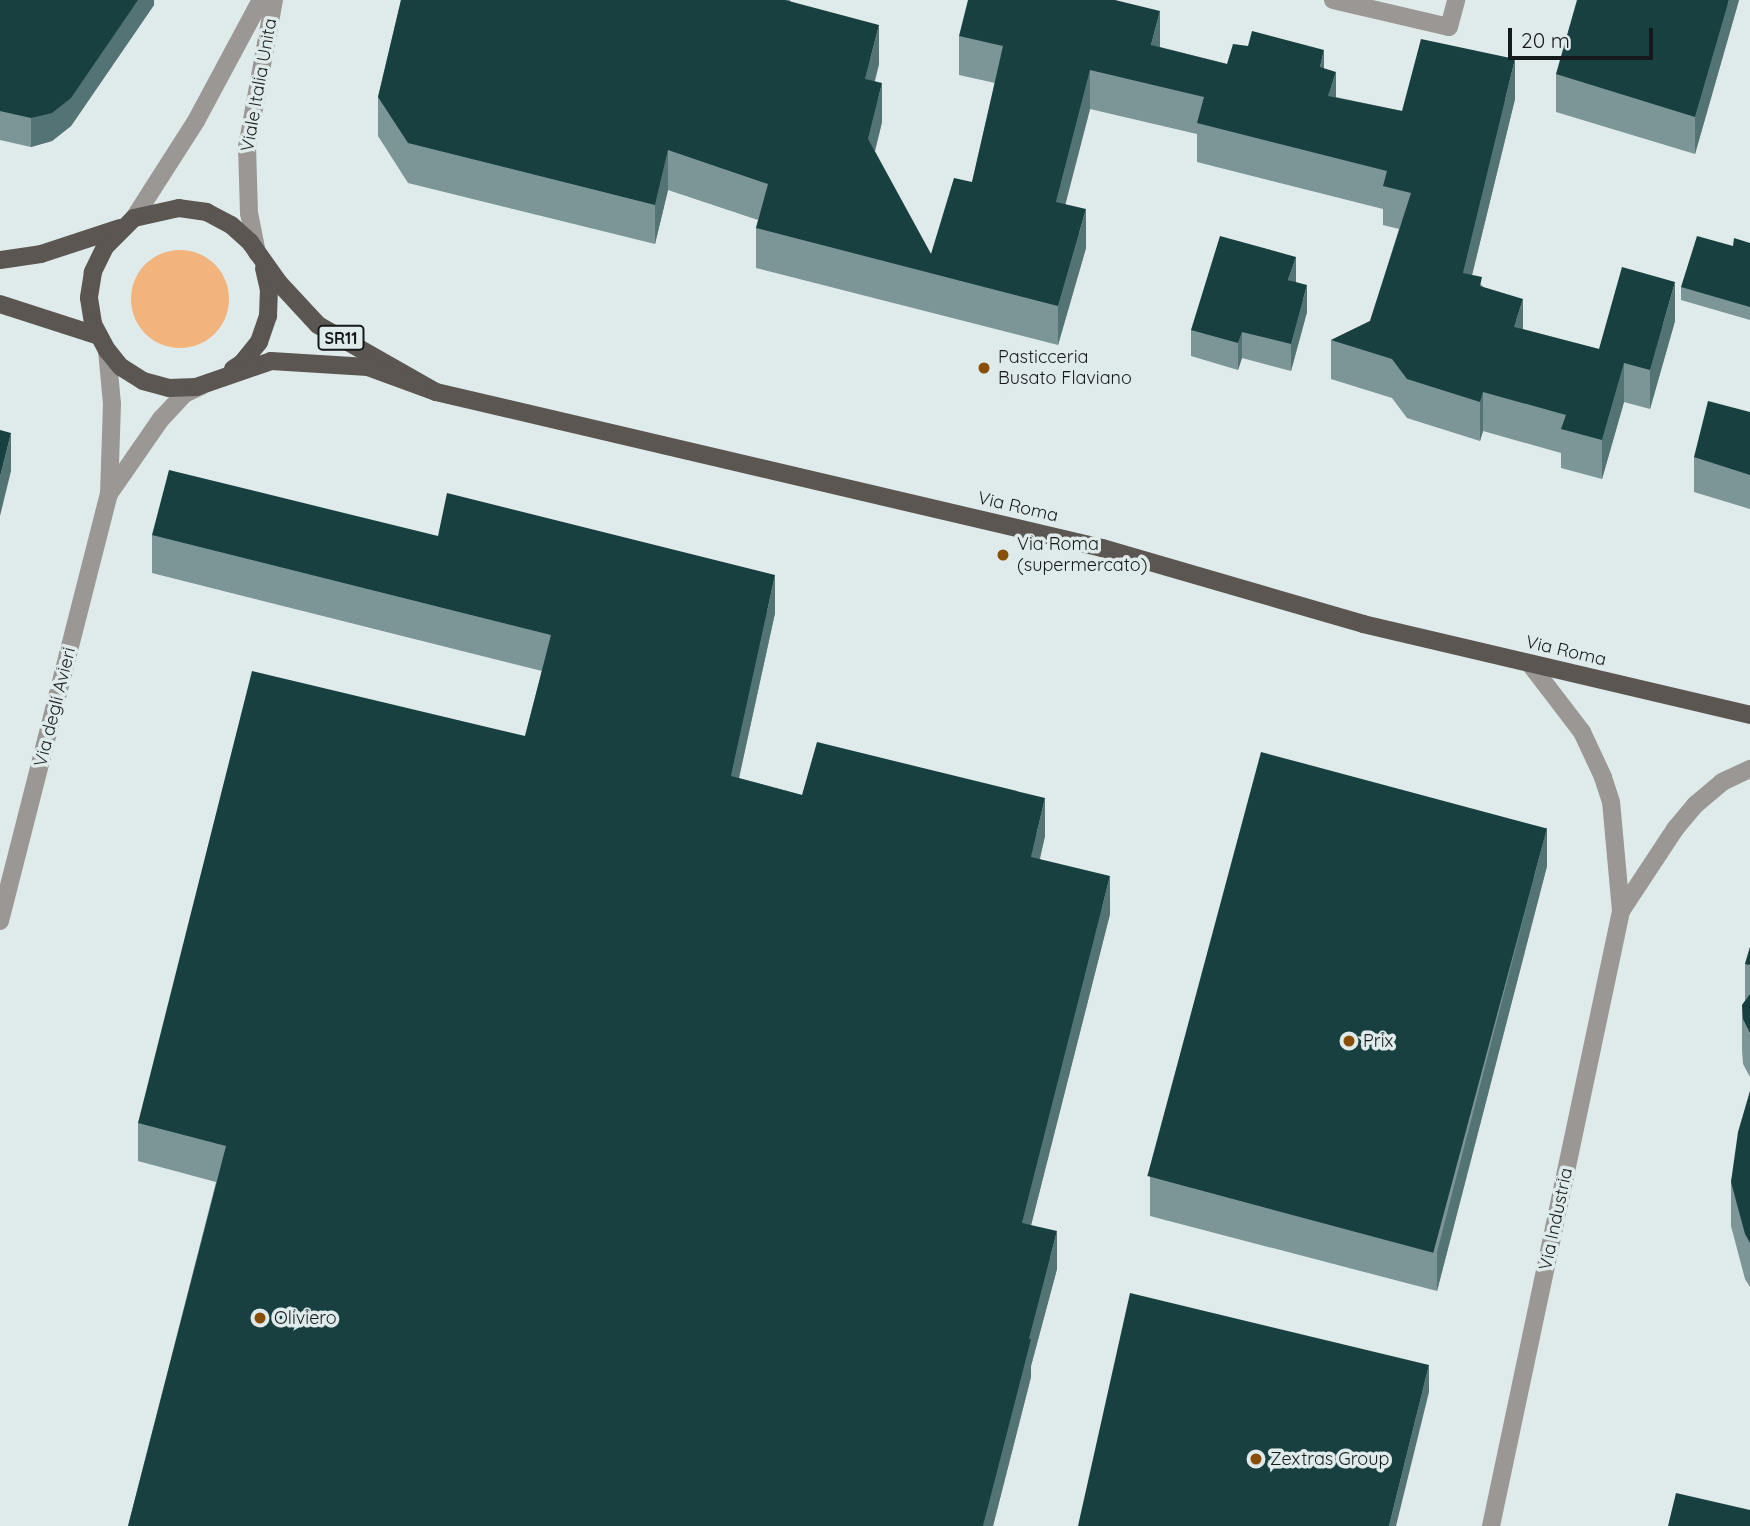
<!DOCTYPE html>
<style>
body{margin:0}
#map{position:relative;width:1750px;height:1526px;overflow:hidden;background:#dfeaea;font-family:Quicksand,sans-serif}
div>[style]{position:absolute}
.green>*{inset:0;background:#f2b47c}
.round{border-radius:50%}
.minor>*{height:18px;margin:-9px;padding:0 9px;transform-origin:9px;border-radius:9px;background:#9a9795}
.tertiary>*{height:18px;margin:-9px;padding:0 9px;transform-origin:9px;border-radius:9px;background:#9a9795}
.primary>*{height:18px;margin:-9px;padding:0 9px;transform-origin:9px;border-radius:9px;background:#5b5652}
.wall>*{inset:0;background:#7c9596}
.shaded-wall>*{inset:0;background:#547374}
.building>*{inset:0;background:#194041;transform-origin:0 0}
.dots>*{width:19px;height:19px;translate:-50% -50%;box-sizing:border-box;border:4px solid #dfeaea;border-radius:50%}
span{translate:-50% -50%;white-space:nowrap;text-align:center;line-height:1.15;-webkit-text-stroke:7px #dfeaea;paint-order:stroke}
.shield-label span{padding:2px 5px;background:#dfeaea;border:2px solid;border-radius:5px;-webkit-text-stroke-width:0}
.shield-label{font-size:16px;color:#161919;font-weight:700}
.street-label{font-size:18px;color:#161919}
.poi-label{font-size:18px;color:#161919}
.left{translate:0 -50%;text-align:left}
.scale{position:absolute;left:1508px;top:28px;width:145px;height:32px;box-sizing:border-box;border:4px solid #161919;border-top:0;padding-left:9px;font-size:21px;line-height:24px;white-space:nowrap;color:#161919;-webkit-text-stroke:5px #dfeaea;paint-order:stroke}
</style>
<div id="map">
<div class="green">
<div class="round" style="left:131px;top:250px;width:98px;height:98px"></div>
</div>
<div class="minor">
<div style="left:1333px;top:0;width:119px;rotate:13.1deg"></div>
<div style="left:1449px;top:27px;width:28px;rotate:-75deg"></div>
<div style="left:109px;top:494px;width:91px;rotate:-55.3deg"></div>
<div style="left:161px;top:419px;width:34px;rotate:-47deg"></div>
<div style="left:184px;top:394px;width:19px;rotate:-25deg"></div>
<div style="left:1621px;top:911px;width:98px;rotate:-56.6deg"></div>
<div style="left:1675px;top:829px;width:31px;rotate:-50deg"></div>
<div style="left:1695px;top:805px;width:35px;rotate:-40deg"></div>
<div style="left:1722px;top:782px;width:31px;rotate:-25deg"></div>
<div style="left:0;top:921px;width:441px;rotate:-75.7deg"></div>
<div style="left:109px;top:494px;width:90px;rotate:-88.1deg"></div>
<div style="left:112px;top:404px;width:54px;rotate:-95.3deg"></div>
<div style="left:1491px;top:1526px;width:629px;rotate:-78.06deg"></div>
<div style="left:1621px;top:911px;width:109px;rotate:-95.2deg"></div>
<div style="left:1611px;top:802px;width:26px;rotate:-108deg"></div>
<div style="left:1603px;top:777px;width:50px;rotate:-115deg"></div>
<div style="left:1582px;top:732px;width:86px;rotate:-127.4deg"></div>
</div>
<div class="tertiary">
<div style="left:134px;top:218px;width:115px;rotate:-57.4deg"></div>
<div style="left:196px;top:121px;width:137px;rotate:-61.8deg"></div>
<div style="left:257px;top:253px;width:41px;rotate:-101.3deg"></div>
<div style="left:249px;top:213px;width:66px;rotate:-91.7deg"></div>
<div style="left:247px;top:147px;width:149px;rotate:-79.6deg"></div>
</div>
<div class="primary">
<div style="left:0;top:260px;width:41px;rotate:-8.3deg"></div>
<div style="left:41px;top:254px;width:83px;rotate:-18.2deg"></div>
<div style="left:0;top:304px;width:104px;rotate:17.9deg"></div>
<div style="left:233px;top:369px;width:11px;rotate:-34deg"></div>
<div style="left:242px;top:363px;width:27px;rotate:-51deg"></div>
<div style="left:259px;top:342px;width:28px;rotate:-71deg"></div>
<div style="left:268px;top:316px;width:26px;rotate:-88deg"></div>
<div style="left:269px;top:290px;width:22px;rotate:-103deg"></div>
<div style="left:436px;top:392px;width:136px;rotate:-150.4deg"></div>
<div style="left:318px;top:325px;width:57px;rotate:-132.9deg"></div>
<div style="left:279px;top:283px;width:50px;rotate:-125.3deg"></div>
<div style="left:250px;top:242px;width:25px;rotate:-138deg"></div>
<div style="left:231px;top:225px;width:27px;rotate:-152deg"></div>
<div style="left:207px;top:212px;width:28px;rotate:-172deg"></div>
<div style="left:179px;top:208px;width:46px;rotate:167.5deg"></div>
<div style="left:134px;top:218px;width:41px;rotate:135deg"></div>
<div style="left:105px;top:247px;width:28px;rotate:116deg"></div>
<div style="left:93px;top:272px;width:26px;rotate:99deg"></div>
<div style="left:89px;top:298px;width:26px;rotate:81deg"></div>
<div style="left:93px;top:324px;width:30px;rotate:62deg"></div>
<div style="left:107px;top:350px;width:22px;rotate:51deg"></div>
<div style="left:121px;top:367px;width:26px;rotate:32deg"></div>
<div style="left:143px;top:381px;width:27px;rotate:15deg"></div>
<div style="left:169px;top:388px;width:27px;rotate:-2deg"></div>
<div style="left:196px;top:387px;width:79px;rotate:-19.1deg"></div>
<div style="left:271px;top:361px;width:97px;rotate:3.5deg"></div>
<div style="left:368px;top:367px;width:72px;rotate:20.2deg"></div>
<div style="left:436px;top:392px;width:684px;rotate:13.18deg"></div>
<div style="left:1102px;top:548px;width:272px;rotate:16.2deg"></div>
<div style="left:1363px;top:624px;width:398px;rotate:13.2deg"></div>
</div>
<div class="wall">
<div style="clip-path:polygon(0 0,154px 0,154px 5px,71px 126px,52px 141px,31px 147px,0 140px)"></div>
<div style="clip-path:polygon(401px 0,790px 0,790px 1px,879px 64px,875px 81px,882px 122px,875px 151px,931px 254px,972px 182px,995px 83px,959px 75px,959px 36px,1160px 47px,1227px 64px,1324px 68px,1336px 97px,1402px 111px,1515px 99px,1472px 275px,1523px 329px,1599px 349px,1675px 321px,1650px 409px,1624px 402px,1602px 479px,1561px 468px,1561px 453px,1483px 431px,1480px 441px,1407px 418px,1392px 398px,1331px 379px,1331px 340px,1370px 321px,1399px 229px,1383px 225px,1383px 209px,1197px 162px,1197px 134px,1090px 109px,1065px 204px,1086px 248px,1058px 345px,756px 268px,756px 228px,758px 220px,668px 190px,655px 244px,408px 183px,378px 136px,378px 97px)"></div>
<div style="clip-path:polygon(1739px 0,1695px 154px,1556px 112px,1556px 74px)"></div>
<div style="clip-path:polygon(1750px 243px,1750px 320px,1681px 300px,1681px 287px,1733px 246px)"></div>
<div style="clip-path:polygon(1296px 283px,1307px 312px,1291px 371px,1242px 358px,1238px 370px,1191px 356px,1191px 330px)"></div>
<div style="clip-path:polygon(1750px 412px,1750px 509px,1694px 492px,1694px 457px)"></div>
<div style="clip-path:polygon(152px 535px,438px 536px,775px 613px,739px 778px,802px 795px,1045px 836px,1040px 859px,1110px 914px,1031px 1225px,1057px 1269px,1031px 1366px,1031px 1377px,993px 1526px,128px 1526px,216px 1182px,138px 1161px,138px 1123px,525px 736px,542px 671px,152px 573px)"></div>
<div style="clip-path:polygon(1547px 866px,1437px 1291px,1150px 1216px,1150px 1177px)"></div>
<div style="clip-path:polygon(1750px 947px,1750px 1077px,1743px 1064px,1742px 1050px,1742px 1005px,1745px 1001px,1745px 964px)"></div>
<div style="clip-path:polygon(1750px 1091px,1750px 1287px,1745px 1279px,1731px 1226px,1731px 1182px)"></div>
</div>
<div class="shaded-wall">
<div style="clip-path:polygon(138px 0,154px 0,154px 5px,71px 126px,52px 141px,31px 147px,31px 118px)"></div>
<div style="clip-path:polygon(1729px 0,1739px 0,1695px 154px,1695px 117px)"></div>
<div style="clip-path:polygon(1160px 11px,1160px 50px,1151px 45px)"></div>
<div style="clip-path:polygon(879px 25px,879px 64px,865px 118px,865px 79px)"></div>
<div style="clip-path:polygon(1324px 50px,1324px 89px,1320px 67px)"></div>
<div style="clip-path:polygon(1515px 59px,1515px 99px,1463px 312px,1463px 273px)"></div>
<div style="clip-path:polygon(1090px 70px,1090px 109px,1056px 241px,1056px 202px)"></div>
<div style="clip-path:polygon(1336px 72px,1336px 111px,1328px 96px)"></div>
<div style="clip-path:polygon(882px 83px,882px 122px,868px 179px,868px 139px)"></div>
<div style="clip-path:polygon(668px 150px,668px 190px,655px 244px,655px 205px)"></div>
<div style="clip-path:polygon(1086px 209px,1086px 248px,1058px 345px,1058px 306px)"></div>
<div style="clip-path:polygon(1296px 257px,1296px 283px,1288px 280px)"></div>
<div style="clip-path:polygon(1675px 282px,1675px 321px,1650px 409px,1650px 370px)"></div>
<div style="clip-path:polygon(1307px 285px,1307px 312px,1291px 371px,1291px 344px)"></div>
<div style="clip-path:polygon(1523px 299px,1523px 339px,1514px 327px)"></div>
<div style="clip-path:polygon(1242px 332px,1242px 358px,1238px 370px,1238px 343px)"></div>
<div style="clip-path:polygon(1624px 363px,1624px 402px,1602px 479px,1602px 440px)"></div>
<div style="clip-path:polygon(1483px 392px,1483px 431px,1480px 441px,1480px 402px)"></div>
<div style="clip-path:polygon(11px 433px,11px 471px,0 516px,0 477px)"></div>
<div style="clip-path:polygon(775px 575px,775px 613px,731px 814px,731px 776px)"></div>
<div style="clip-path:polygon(1045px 798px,1045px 836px,1031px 895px,1031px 857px)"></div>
<div style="clip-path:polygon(1547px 827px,1547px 866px,1437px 1291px,1437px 1252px)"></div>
<div style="clip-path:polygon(1110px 876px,1110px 914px,1022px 1261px,1022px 1223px)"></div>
<div style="clip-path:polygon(1057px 1231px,1057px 1269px,1031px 1366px,1031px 1377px,993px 1526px,983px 1526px,1029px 1339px)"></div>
<div style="clip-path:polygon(1429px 1365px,1429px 1392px,1396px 1526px,1389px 1526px)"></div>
</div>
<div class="building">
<div style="clip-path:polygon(0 0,138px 0,71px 98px,52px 113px,31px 118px,0 111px)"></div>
<div style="clip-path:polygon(401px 0,785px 0,879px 25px,865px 79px,882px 83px,868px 139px,931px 254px,954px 178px,972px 182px,1003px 46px,959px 36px,968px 0,1115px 0,1160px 11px,1151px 45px,1227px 64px,1233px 44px,1248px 46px,1252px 31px,1324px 50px,1320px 67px,1336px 72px,1328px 96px,1402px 111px,1421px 39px,1515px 59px,1463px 273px,1482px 277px,1480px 286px,1523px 299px,1514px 327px,1599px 349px,1622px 267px,1675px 282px,1650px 370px,1624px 363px,1602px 440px,1561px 429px,1566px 415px,1483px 392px,1480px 402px,1407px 379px,1392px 359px,1331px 340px,1370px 321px,1411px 193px,1383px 186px,1387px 171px,1197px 123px,1204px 97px,1090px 70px,1056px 202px,1086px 209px,1058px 306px,756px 228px,768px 184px,668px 150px,655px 205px,408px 143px,378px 97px)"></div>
<div style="clip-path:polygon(1577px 0,1729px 0,1695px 117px,1556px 74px)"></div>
<div style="clip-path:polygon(1220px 236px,1296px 257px,1288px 280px,1307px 285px,1291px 344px,1242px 332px,1238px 343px,1191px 330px)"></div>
<div style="clip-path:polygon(1697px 236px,1733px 246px,1734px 238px,1750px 243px,1750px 307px,1681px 287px)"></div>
<div style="clip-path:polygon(1708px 401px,1750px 412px,1750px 475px,1694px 457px)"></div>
<div style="clip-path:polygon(0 430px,11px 433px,0 477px)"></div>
<div style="clip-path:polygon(169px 470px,438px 536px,447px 493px,775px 575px,731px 776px,802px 795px,817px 742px,1045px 798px,1031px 857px,1110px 876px,1022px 1223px,1057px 1231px,1029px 1339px,1031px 1339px,983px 1526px,128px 1526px,226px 1146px,138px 1123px,252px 671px,525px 736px,551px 635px,152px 535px)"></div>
<div style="left:1261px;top:752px;width:296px;height:439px;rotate:15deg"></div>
<div style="clip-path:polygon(1750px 947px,1750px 965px,1745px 964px)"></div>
<div style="clip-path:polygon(1750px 994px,1750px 1033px,1743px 1019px,1742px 1005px)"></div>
<div style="clip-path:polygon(1750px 1091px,1750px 1243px,1745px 1234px,1731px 1182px,1738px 1132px)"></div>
<div style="clip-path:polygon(1130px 1293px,1429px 1365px,1389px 1526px,1078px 1526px)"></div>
<div style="clip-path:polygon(1676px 1493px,1750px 1510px,1750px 1526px,1668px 1526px)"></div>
</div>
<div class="dots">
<div style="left:984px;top:368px;background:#884e05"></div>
<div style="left:1003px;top:555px;background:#884e05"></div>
<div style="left:1349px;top:1041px;background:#884e05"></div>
<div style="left:260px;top:1318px;background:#884e05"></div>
<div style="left:1256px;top:1459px;background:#884e05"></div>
</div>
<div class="shield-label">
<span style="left:341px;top:338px">SR11</span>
</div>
<div class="street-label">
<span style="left:259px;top:85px;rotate:-80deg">Viale Italia Unita</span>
<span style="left:1018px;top:507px;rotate:13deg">Via Roma</span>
<span style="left:1566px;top:651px;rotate:13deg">Via Roma</span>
<span style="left:55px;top:707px;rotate:-76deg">Via degli Avieri</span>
<span style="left:1556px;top:1219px;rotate:-78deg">Via Industria</span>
</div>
<div class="poi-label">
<span class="left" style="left:998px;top:368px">Pasticceria<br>Busato Flaviano</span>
<span class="left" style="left:1017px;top:555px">Via Roma<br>(supermercato)</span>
<span class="left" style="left:1363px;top:1041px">Prix</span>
<span class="left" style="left:274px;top:1318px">Oliviero</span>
<span class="left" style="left:1270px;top:1459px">Zextras Group</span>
</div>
<div class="scale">20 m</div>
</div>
